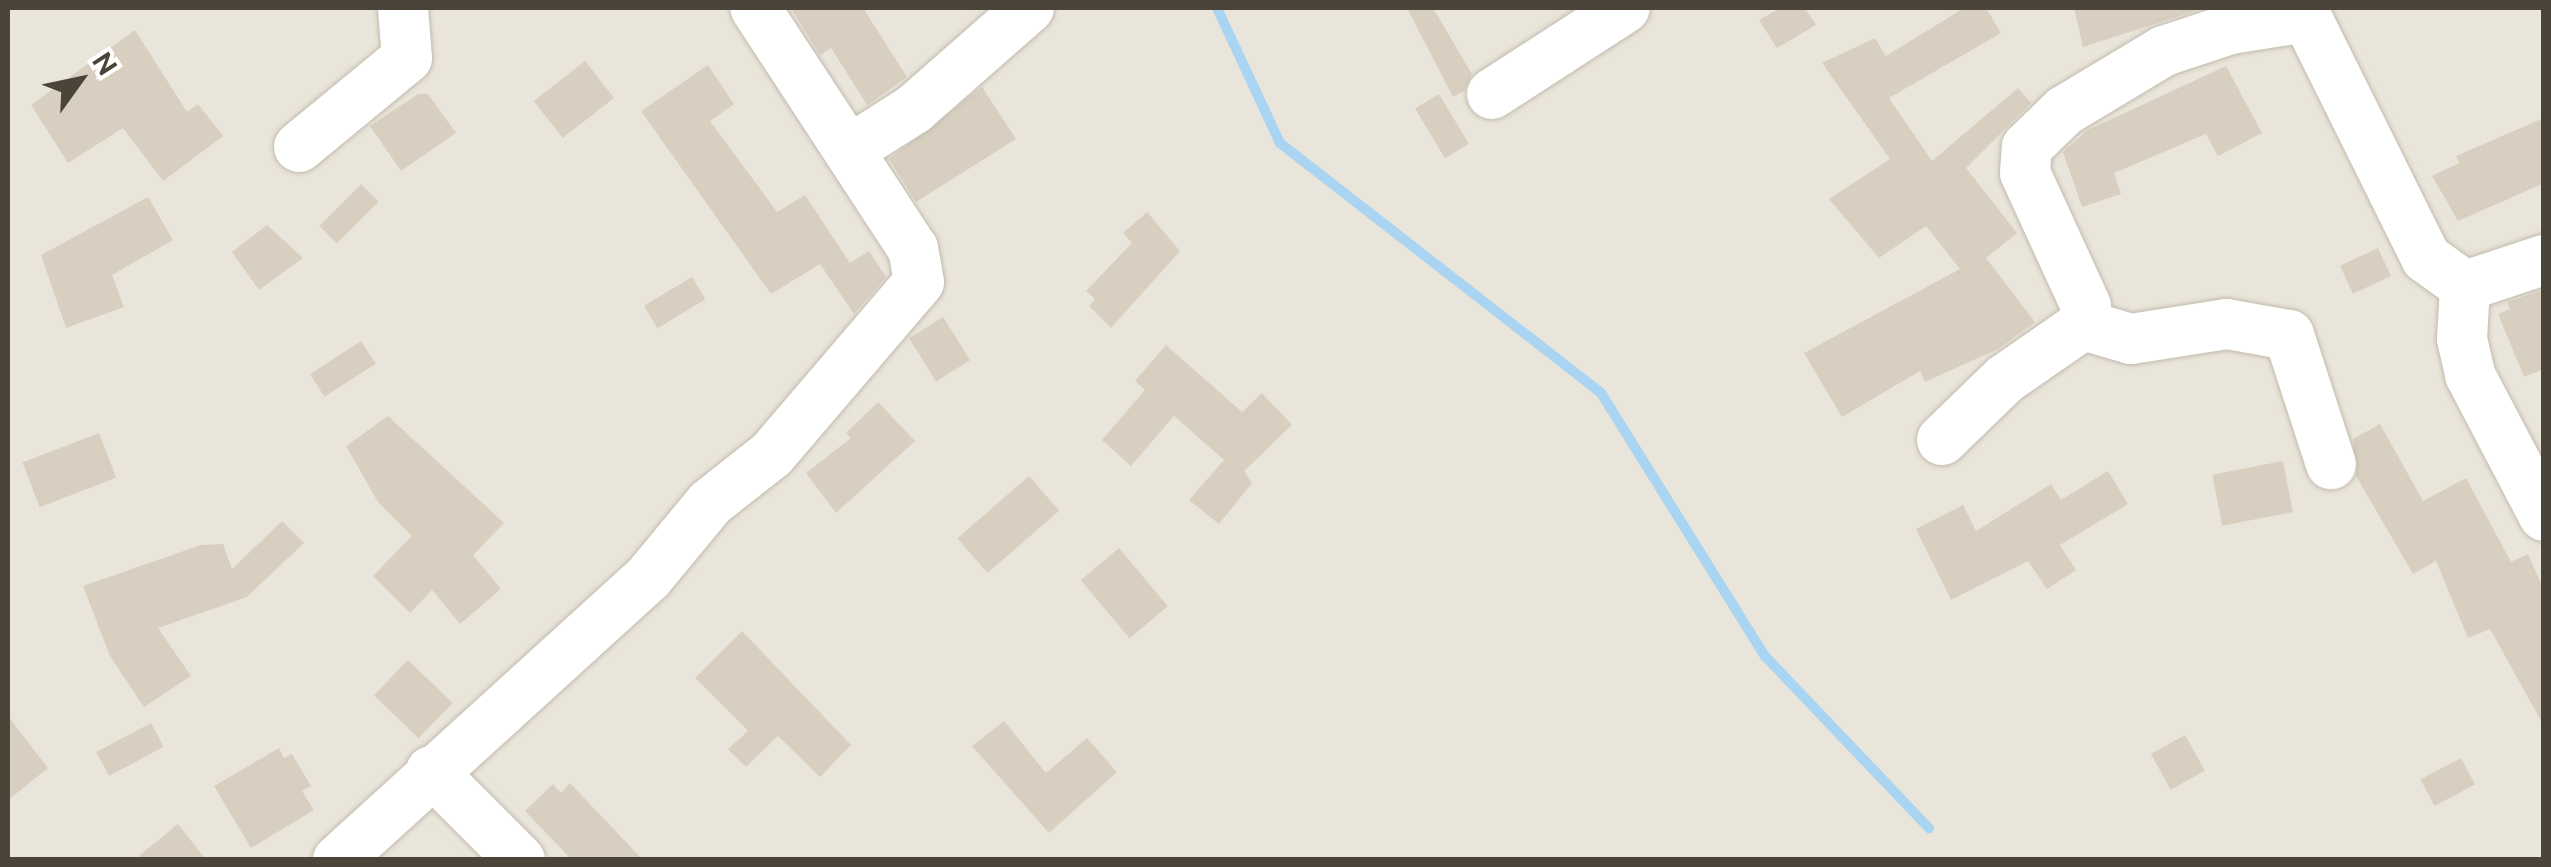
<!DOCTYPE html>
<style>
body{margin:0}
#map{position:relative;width:2551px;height:867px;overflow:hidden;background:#f6f3ec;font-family:Ubuntu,sans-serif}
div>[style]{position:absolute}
.residential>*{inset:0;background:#eae5da;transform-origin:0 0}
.stream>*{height:10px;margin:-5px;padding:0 5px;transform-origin:5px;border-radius:5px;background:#a9d4f2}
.building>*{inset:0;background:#d8cfc1;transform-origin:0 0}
.roads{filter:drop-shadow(0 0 2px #c2bbae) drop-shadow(0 0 2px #c2bbae)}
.minor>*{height:50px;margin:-25px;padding:0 25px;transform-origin:25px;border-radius:25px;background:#fff}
span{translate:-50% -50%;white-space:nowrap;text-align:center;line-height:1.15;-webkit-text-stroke:8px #fff;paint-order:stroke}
.frame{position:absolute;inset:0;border:10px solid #4b4439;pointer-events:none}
.north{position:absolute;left:30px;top:30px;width:100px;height:100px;-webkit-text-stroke:8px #fff;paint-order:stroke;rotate:57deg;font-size:28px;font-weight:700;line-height:40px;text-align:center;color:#4b4439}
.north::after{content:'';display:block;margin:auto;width:35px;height:45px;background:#4b4439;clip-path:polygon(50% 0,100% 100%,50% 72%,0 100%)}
</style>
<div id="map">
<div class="residential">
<div style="left:8px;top:8px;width:2535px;height:851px"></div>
</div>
<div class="stream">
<div style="left:1217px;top:8px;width:149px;rotate:65deg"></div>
<div style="left:1280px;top:143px;width:407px;rotate:37.9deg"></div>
<div style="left:1601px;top:393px;width:310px;rotate:58.1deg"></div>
<div style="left:1765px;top:656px;width:238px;rotate:46.4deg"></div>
</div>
<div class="building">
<div style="clip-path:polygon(791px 8px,863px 8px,907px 77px,867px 105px,831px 48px,820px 55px)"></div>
<div style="clip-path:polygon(1407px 8px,1433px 8px,1472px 74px,1464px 91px,1453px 97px)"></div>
<div style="clip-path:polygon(1780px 8px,1805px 8px,1816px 25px,1777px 48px,1759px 20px)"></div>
<div style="clip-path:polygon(1964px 8px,1986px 8px,2001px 33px,1889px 98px,1932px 161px,2018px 88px,2031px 103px,1966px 168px,2017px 233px,1986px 258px,2035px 322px,1998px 349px,1925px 382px,1920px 371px,1842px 417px,1804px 353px,1960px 269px,1926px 226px,1879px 258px,1829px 199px,1890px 159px,1822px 63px,1875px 38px,1886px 56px)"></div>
<div style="clip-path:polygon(2074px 8px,2204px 8px,2083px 47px)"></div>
<div style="clip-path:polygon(135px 30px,187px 112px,198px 104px,223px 136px,163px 181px,123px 128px,68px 163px,31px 105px)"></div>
<div style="left:585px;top:61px;width:47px;height:65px;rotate:52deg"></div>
<div style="clip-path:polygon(708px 65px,734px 104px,710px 121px,777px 212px,805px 195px,850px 263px,869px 251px,886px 277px,854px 314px,820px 264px,771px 294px,641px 111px)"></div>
<div style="clip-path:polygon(2226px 66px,2262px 133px,2218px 156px,2206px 134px,2114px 173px,2121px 194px,2082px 207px,2063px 152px,2088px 130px)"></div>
<div style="clip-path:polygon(982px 87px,1016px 139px,916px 202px,889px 159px)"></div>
<div style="clip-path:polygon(418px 94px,428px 94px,456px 133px,401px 171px,370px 126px)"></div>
<div style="left:1439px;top:94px;width:58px;height:28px;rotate:59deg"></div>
<div style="clip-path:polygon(2544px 118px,2544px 183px,2458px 221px,2432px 176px,2459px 163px,2456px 156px)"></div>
<div style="left:361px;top:184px;width:25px;height:59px;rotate:45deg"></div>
<div style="clip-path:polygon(148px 197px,173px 240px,112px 275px,124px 307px,66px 328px,41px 255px)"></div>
<div style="clip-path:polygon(1147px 212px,1180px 251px,1111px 328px,1089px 306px,1095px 299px,1086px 291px,1132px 243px,1123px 233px)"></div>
<div style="clip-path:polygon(267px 225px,303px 258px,259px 290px,232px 252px)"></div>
<div style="left:2378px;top:248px;width:31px;height:42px;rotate:65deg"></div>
<div style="left:692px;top:277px;width:26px;height:56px;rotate:59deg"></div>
<div style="clip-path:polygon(2544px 290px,2544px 369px,2524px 377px,2498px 314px,2510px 309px,2507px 302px)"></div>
<div style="left:943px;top:317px;width:51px;height:40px;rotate:58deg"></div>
<div style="left:361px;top:341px;width:27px;height:61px;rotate:57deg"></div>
<div style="clip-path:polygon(1166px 345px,1242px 412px,1262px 393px,1292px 425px,1244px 471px,1252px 483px,1219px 524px,1189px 500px,1224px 460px,1174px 416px,1131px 466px,1102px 440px,1145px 390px,1135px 381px)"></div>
<div style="clip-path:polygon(878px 402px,915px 441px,836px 513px,806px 473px,851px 438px,846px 433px)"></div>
<div style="clip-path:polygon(388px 416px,504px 523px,473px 555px,501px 589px,460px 624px,432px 590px,410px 613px,373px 576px,412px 536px,378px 502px,346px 446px)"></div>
<div style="clip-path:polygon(2380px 424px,2423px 501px,2466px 478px,2511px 562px,2528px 554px,2544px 590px,2544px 726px,2490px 629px,2468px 638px,2436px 561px,2413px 574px,2356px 476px,2353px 439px)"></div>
<div style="left:99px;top:433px;width:48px;height:82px;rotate:69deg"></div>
<div style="left:2283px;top:461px;width:52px;height:72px;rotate:79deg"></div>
<div style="clip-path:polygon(2108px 471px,2128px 504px,2060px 545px,2076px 570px,2047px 589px,2028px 561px,1951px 600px,1916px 529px,1963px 505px,1976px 531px,2051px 484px,2061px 500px)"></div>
<div style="left:1029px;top:476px;width:46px;height:95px;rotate:49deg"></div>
<div style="clip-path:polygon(282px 521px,304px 543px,247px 597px,158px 628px,191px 676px,144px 707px,110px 656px,83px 586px,201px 545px,223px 544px,232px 569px)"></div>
<div style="left:1119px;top:548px;width:76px;height:50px;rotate:50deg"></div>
<div style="clip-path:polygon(742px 631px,851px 745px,820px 777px,778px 736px,746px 767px,728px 749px,748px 731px,695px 678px)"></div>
<div style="left:408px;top:660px;width:62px;height:49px;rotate:44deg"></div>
<div style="clip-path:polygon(8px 716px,48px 768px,8px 800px)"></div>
<div style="clip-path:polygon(1004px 721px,1046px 773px,1087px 738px,1117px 772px,1049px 833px,972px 746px)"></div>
<div style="left:151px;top:723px;width:27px;height:62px;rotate:62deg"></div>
<div style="left:2185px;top:735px;width:41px;height:39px;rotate:61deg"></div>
<div style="clip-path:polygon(279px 748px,284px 758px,292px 754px,311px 786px,302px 791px,314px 810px,251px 848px,214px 786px)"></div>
<div style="left:2461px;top:758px;width:30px;height:46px;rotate:62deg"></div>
<div style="clip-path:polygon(570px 783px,643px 860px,572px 860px,525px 811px,553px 784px,561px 793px)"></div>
<div style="clip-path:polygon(178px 824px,206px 860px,134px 860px)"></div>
</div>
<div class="roads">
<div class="minor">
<div style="left:2302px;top:8px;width:279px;rotate:63.6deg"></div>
<div style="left:2426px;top:258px;width:48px;rotate:35.7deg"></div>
<div style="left:2465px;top:286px;width:83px;rotate:-18.2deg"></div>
<div style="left:1492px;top:94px;width:158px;rotate:-32.9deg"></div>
<div style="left:299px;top:147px;width:140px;rotate:-39.5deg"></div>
<div style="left:407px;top:58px;width:50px;rotate:-94.6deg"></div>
<div style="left:851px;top:149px;width:75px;rotate:-32.4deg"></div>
<div style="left:914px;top:109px;width:153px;rotate:-41.3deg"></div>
<div style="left:2465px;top:286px;width:53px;rotate:93.2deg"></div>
<div style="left:2462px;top:339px;width:37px;rotate:77deg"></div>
<div style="left:2470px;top:375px;width:159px;rotate:62.3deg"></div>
<div style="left:2083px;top:325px;width:50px;rotate:16.3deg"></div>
<div style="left:2131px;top:339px;width:97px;rotate:-8.9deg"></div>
<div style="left:2227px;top:324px;width:63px;rotate:10.1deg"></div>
<div style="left:2289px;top:335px;width:136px;rotate:72deg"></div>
<div style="left:1942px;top:440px;width:88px;rotate:-44.1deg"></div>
<div style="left:2005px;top:379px;width:95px;rotate:-34.7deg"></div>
<div style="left:2083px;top:325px;width:19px;rotate:-81deg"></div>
<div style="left:2086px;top:306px;width:146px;rotate:-114.6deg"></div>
<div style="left:2025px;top:173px;width:26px;rotate:-86deg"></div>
<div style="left:2027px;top:147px;width:52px;rotate:-44.2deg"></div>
<div style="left:2064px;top:111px;width:117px;rotate:-31deg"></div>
<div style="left:2164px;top:51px;width:70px;rotate:-18.4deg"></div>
<div style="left:2230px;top:29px;width:77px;rotate:-9deg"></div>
<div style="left:431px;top:771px;width:126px;rotate:45deg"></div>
<div style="left:338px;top:860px;width:419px;rotate:-42.3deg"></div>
<div style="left:648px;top:578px;width:97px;rotate:-50.4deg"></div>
<div style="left:710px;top:503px;width:79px;rotate:-38.3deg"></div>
<div style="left:772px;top:454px;width:226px;rotate:-49.5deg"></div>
<div style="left:919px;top:282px;width:34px;rotate:-100deg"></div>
<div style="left:913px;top:249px;width:288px;rotate:-123.2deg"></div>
</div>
</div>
<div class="frame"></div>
<div class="north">N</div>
</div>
